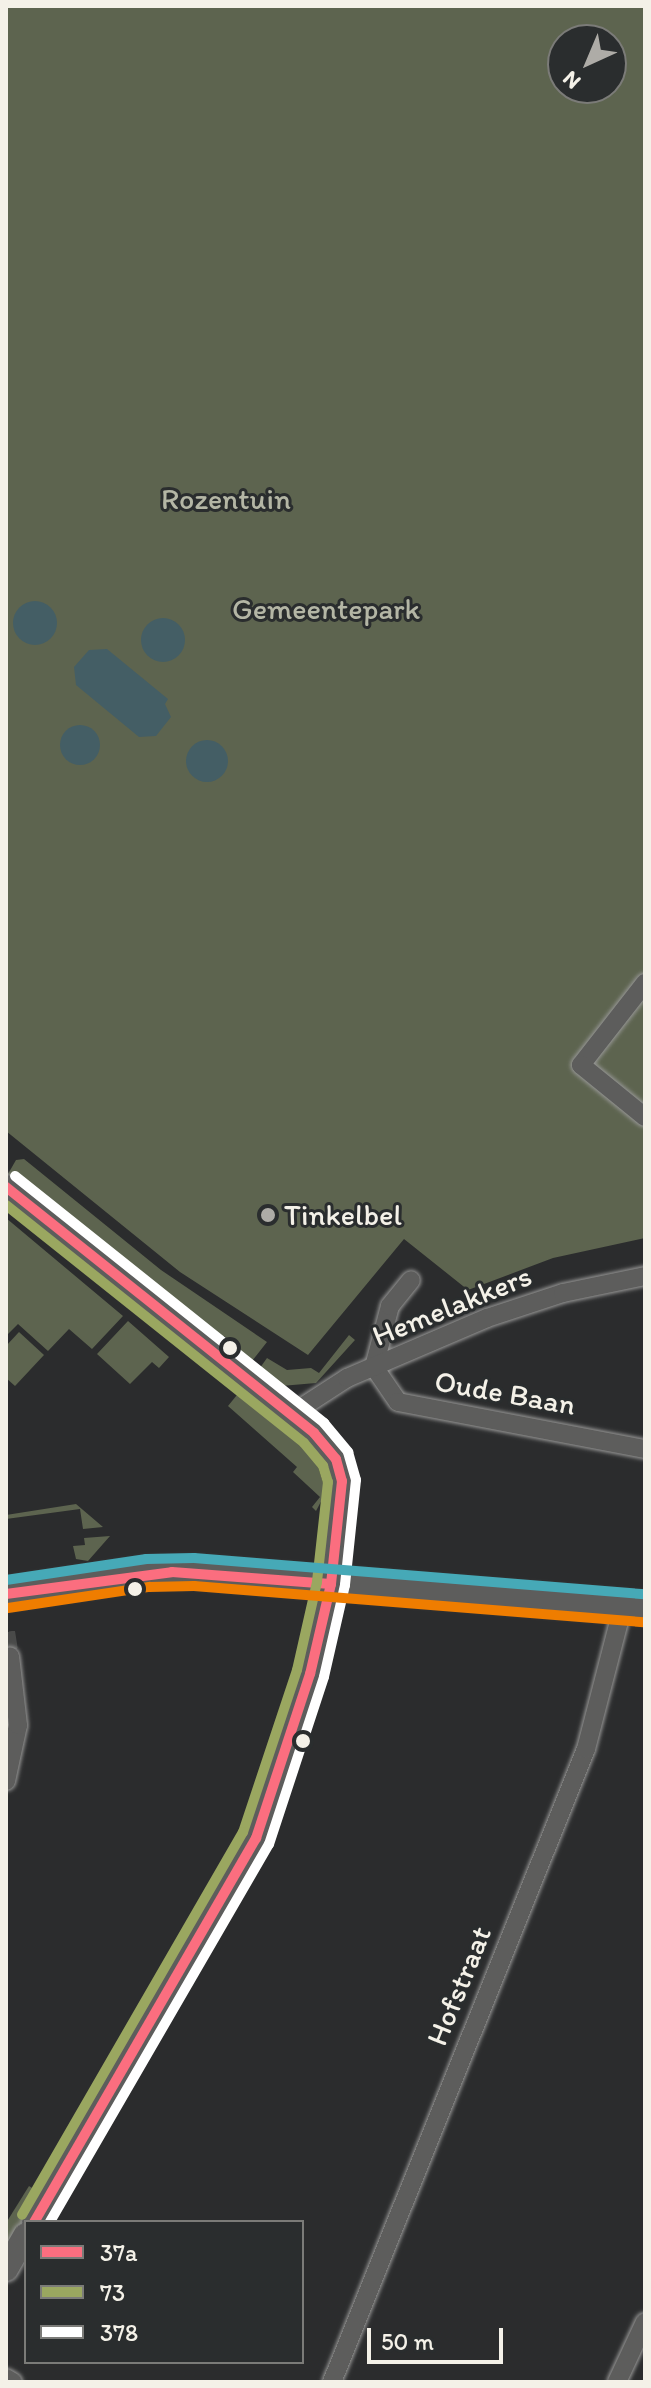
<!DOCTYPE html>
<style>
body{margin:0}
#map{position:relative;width:651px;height:2388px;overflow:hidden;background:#2b2c2d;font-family:Itim,sans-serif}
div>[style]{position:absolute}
.green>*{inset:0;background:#5d644f}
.water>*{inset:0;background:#445e65}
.round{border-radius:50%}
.street-tunnel>*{height:18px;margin-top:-9px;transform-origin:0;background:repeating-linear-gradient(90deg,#494a49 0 18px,transparent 0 27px)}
.roads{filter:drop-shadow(0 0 2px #979796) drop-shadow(0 0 2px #979796)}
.street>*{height:18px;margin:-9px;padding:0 9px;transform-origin:9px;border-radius:9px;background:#5d5d5c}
.secondary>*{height:24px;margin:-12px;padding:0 12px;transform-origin:12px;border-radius:12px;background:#5d5d5c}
.primary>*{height:28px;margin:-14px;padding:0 14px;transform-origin:14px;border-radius:14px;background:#5d5d5c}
.bus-1>*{height:10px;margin:-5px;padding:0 5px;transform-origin:5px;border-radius:5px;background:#fb6e7f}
.bus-2>*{height:10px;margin:-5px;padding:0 5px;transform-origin:5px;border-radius:5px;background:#9aa760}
.bus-3>*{height:10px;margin:-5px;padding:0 5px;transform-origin:5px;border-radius:5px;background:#fff}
.bus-4>*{height:10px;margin:-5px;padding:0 5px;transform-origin:5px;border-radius:5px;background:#ef7d00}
.bus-5>*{height:10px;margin:-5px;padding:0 5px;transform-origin:5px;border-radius:5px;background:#46a9b7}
.dots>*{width:22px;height:22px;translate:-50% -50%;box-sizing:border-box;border:4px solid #2a2d2e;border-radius:50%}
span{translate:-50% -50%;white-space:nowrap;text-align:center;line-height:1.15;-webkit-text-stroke:6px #2a2d2e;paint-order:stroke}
.park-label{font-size:30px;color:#b4b6a5}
.poi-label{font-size:30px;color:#f4f1e8}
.left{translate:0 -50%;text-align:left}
.street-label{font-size:30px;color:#f4f1e8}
.frame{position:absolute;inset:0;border:8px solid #f4f1e8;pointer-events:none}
.legend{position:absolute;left:24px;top:2220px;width:280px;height:144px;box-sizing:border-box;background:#2a2d2e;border:2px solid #7b7b78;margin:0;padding:10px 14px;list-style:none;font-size:24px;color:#f4f1e8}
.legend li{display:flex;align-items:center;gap:16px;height:40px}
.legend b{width:40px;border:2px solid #7b7b78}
.north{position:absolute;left:547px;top:24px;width:80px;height:80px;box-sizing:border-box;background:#2a2d2e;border:2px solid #7b7b78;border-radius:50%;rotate:224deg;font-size:22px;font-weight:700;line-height:32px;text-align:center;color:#f4f1e8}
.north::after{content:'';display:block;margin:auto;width:28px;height:36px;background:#aeaca7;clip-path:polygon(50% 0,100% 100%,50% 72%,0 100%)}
.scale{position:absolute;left:367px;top:2328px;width:136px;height:36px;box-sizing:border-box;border:4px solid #f4f1e8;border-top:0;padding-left:10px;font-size:24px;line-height:28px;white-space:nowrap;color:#f4f1e8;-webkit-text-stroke:6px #2a2d2e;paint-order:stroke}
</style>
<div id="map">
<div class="green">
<div style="clip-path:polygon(evenodd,6px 6px,645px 6px,645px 1238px,553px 1258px,468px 1290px,404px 1239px,308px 1355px,180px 1272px,6px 1131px,6px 6px,563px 40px,611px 40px,611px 88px,563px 88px,563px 40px)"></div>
<div style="clip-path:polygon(24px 1159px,161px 1270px,267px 1342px,248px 1366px,230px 1346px,232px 1342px,224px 1336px,218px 1344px,8px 1174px,16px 1160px)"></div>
<div style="clip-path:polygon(6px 1218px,123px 1316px,92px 1349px,69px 1329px,48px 1351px,18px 1324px,6px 1336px)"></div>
<div style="clip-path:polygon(128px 1321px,169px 1357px,159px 1368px,152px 1362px,130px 1384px,97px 1354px)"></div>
<div style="clip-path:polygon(19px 1332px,44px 1355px,15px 1386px,6px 1378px,6px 1346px)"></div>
<div style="clip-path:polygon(349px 1335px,355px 1340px,316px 1383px,281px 1386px,257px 1372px,267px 1358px,287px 1370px,311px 1368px,319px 1373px)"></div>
<div style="clip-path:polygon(241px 1390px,313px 1451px,326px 1492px,316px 1511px,312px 1507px,320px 1497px,293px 1472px,297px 1467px,228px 1406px)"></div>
<div style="clip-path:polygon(76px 1504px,103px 1527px,83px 1529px,80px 1509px,6px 1519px,6px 1515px)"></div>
<div style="clip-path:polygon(110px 1536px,88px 1561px,76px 1559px,73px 1546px,85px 1545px,84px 1538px)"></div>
<div style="clip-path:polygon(29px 2186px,37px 2191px,34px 2207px,6px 2250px,6px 2223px)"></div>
</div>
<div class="water">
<div class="round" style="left:13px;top:601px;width:44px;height:44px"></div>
<div class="round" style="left:141px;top:618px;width:44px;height:44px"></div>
<div style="clip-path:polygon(107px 649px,168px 699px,165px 704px,171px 717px,156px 736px,139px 737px,76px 685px,74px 667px,89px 650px)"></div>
<div class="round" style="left:60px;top:725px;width:40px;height:40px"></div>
<div class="round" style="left:186px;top:740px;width:42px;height:42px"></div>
</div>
<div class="street-tunnel">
<div style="left:6px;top:1632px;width:24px;rotate:81deg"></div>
</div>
<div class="roads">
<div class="street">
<div style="left:645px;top:983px;width:104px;rotate:128deg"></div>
<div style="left:581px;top:1065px;width:82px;rotate:39.1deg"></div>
<div style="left:374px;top:1367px;width:42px;rotate:55.6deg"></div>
<div style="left:398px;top:1402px;width:251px;rotate:10.8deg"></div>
<div style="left:374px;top:1367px;width:63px;rotate:-75.3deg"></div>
<div style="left:390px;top:1306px;width:33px;rotate:-51deg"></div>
<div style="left:290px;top:1415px;width:68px;rotate:-33deg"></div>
<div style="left:347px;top:1378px;width:152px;rotate:-23.2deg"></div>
<div style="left:487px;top:1318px;width:80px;rotate:-18.2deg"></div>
<div style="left:563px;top:1293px;width:84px;rotate:-11.7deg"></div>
<div style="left:6px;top:1781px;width:57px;rotate:-77.9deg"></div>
<div style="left:18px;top:1725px;width:69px;rotate:-96.6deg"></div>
<div style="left:6px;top:2378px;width:8px;rotate:30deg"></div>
<div style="left:332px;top:2382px;width:682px;rotate:-68.14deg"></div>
<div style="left:586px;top:1749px;width:148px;rotate:-75.5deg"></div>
<div style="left:617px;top:2382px;width:66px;rotate:-65deg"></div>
</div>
<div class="secondary">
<div style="left:6px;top:1187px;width:394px;rotate:38.6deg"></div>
<div style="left:314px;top:1433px;width:34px;rotate:50deg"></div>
<div style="left:336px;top:1459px;width:23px;rotate:75deg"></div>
<div style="left:342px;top:1481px;width:104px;rotate:96.1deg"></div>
<div style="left:331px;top:1584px;width:92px;rotate:103.1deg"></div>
<div style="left:310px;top:1674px;width:173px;rotate:108.2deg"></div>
<div style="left:256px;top:1838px;width:444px;rotate:120deg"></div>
<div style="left:6px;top:2269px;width:39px;rotate:-60deg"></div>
</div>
<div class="primary">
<div style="left:6px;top:1594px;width:144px;rotate:-8.4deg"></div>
<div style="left:148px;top:1573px;width:46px;rotate:-1.2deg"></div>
<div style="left:194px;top:1572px;width:452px;rotate:4.6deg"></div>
</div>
</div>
<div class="bus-1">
<div style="left:6px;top:1187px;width:394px;rotate:38.6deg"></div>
<div style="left:314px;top:1433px;width:34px;rotate:50deg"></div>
<div style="left:336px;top:1459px;width:23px;rotate:75deg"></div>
<div style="left:342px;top:1481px;width:104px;rotate:96.1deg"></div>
<div style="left:331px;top:1584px;width:92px;rotate:103.1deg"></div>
<div style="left:310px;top:1674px;width:173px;rotate:108.2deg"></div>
<div style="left:256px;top:1838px;width:444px;rotate:120deg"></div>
<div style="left:6px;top:1594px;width:167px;rotate:-7.5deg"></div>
<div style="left:172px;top:1572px;width:159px;rotate:4.3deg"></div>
</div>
<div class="bus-2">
<div style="left:6px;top:1205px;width:381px;rotate:38.6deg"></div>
<div style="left:304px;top:1443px;width:30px;rotate:50deg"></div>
<div style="left:323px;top:1466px;width:17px;rotate:73deg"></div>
<div style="left:328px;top:1482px;width:101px;rotate:96.3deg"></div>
<div style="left:317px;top:1582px;width:90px;rotate:102.8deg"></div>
<div style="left:297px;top:1670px;width:171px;rotate:108.4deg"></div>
<div style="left:243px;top:1832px;width:442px;rotate:120deg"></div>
</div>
<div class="bus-3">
<div style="left:15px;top:1176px;width:396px;rotate:38.6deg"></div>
<div style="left:324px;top:1423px;width:38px;rotate:50deg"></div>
<div style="left:348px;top:1452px;width:29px;rotate:74deg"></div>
<div style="left:356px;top:1480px;width:106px;rotate:96deg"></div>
<div style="left:345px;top:1585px;width:94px;rotate:102.9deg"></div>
<div style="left:324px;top:1677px;width:176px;rotate:108.2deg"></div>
<div style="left:269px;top:1844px;width:437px;rotate:120.1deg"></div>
</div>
<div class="bus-4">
<div style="left:8px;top:1608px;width:143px;rotate:-8.5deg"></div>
<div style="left:149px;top:1587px;width:45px;rotate:-1.3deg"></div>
<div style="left:194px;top:1586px;width:451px;rotate:4.6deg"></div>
</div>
<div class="bus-5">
<div style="left:6px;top:1580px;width:142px;rotate:-8.5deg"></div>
<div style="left:146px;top:1559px;width:48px;rotate:-1.2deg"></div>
<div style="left:194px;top:1558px;width:452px;rotate:4.6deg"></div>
</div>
<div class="dots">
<div style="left:268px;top:1215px;background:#aeaca7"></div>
<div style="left:230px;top:1348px;background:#f4f1e8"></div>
<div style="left:135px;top:1589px;background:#f4f1e8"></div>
<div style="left:303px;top:1741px;background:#f4f1e8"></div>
</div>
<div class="park-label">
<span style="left:226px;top:499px">Rozentuin</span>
<span style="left:326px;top:609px">Gemeentepark</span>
</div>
<div class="poi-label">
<span class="left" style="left:284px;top:1215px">Tinkelbel</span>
</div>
<div class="street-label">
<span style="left:452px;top:1306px;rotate:-22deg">Hemelakkers</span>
<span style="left:505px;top:1393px;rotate:10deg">Oude Baan</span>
<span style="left:459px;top:1986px;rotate:-68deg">Hofstraat</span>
</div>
<div class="frame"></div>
<ul class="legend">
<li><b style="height:10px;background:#fb6e7f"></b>37a</li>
<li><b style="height:10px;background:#9aa760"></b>73</li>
<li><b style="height:10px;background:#fff"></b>378</li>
</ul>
<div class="north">N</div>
<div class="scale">50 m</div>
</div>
